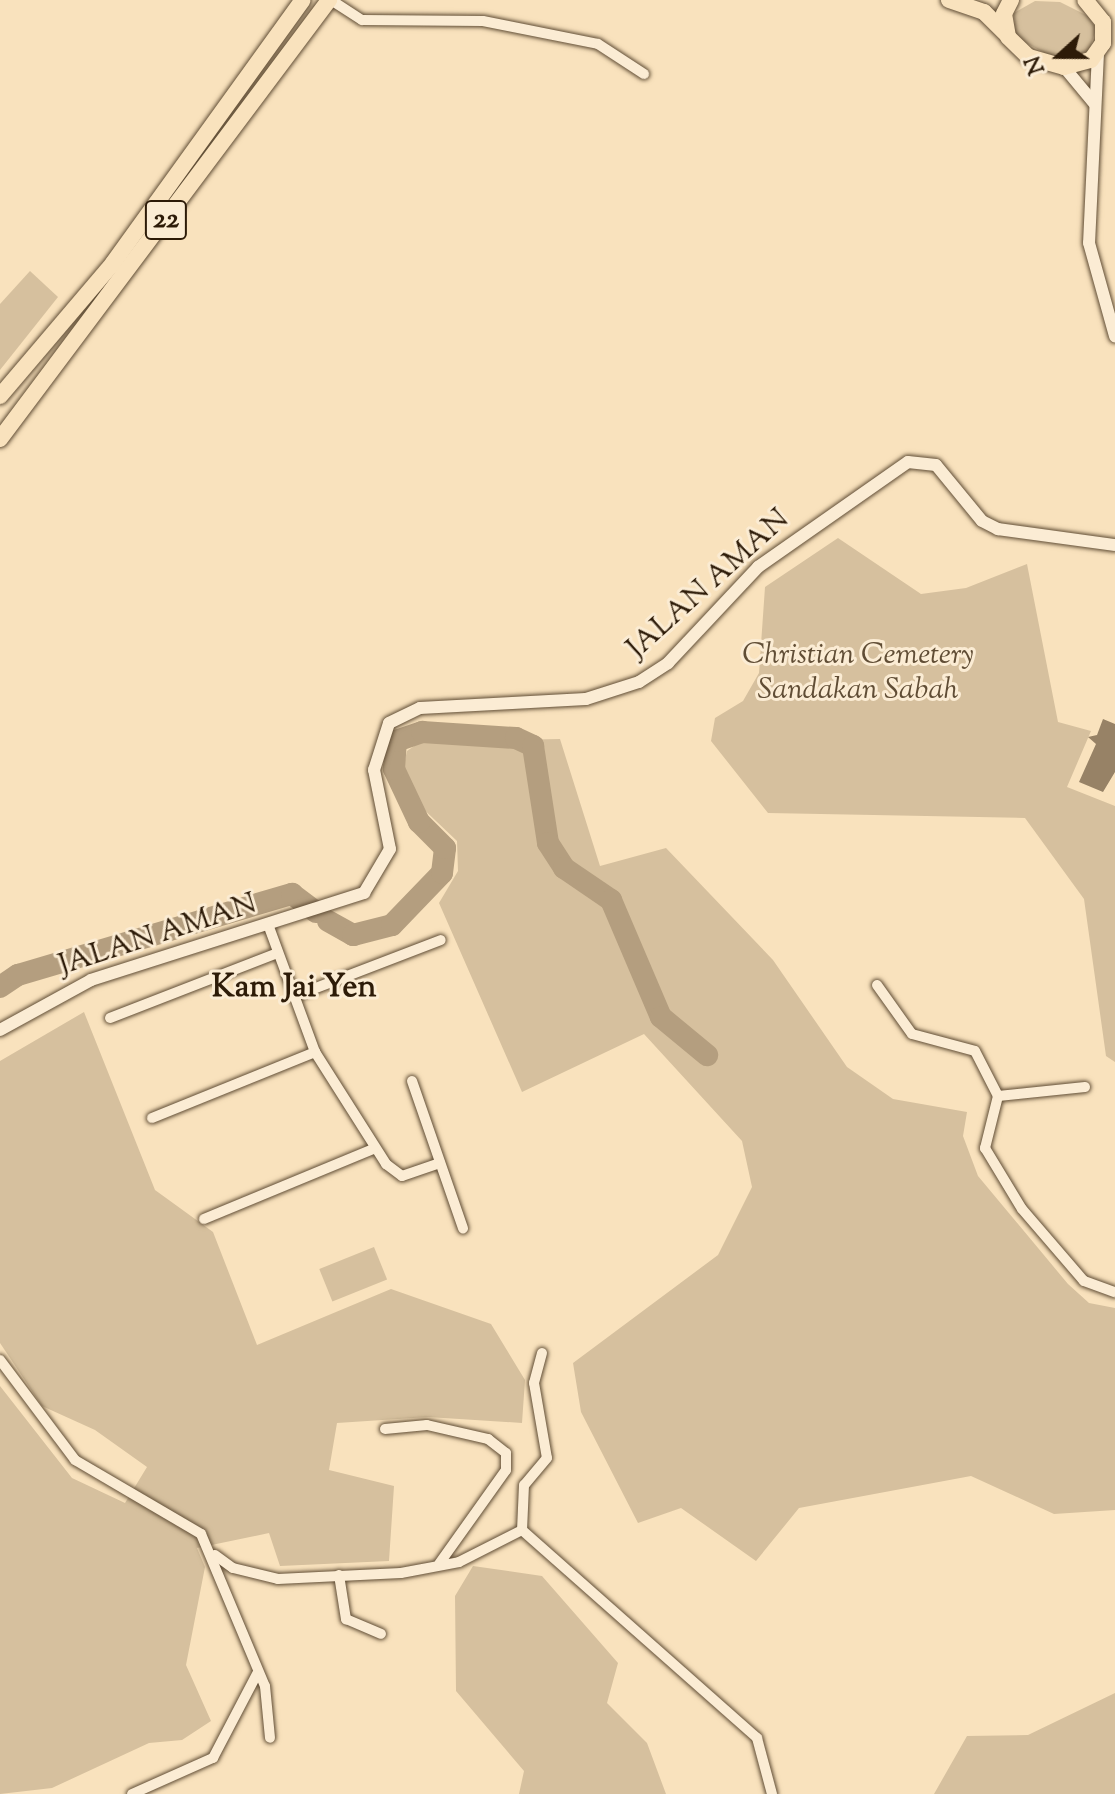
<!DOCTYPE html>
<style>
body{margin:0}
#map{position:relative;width:1115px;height:1794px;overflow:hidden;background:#f9e2bd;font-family:"Sorts Mill Goudy",serif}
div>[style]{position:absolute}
.green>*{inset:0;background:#d6c09e;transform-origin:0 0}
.river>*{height:22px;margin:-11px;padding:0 11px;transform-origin:11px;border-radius:11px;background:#b49e7f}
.building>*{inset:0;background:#978266}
.roads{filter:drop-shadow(0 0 2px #604d35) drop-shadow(0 0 2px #604d35)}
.minor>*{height:10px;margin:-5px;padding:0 5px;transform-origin:5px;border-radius:5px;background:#fbecd4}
.tertiary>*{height:12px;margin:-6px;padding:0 6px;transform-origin:6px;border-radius:6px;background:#fbecd4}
.trunk>*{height:16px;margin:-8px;padding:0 8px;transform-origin:8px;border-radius:8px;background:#f9e2bd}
span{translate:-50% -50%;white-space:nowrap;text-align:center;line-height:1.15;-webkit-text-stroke:6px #fbecd4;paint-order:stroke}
.shield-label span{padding:2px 6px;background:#fbecd4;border:2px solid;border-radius:6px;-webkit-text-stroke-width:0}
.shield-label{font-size:28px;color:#2d1b08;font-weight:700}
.street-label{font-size:30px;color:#2d1b08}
.park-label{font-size:30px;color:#604d35;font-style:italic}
.neighbourhood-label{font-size:32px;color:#2d1b08;font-weight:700}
.north{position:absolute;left:1019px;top:16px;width:80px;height:80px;-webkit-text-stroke:6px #fbecd4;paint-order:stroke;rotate:249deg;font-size:22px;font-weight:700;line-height:32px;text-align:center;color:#2d1b08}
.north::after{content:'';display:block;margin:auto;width:28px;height:36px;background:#2d1b08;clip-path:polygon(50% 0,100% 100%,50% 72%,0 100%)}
</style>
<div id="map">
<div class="green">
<div style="clip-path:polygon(1035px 1px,1060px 2px,1088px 16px,1096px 29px,1089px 51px,1056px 59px,1015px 37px,1014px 13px)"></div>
<div style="clip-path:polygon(30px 271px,58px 297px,0 370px,0 304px)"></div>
<div style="clip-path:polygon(838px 538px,921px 594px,966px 588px,1027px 564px,1058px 722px,1091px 731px,1067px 787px,1115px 806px,1115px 1062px,1106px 1056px,1084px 899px,1025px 818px,768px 813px,711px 741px,715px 718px,743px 701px,759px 673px,765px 587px)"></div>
<div style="clip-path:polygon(560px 739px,600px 866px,666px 848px,773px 960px,847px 1067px,893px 1099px,967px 1112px,963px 1136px,978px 1176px,1068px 1284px,1089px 1303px,1115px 1308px,1115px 1510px,1054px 1514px,971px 1476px,799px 1508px,756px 1561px,681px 1508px,638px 1523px,581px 1412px,573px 1363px,718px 1255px,752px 1187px,742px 1141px,644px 1034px,522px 1092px,439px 903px,458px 871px,457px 841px,416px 802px,403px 769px,407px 751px,420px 742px)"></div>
<div style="clip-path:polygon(84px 1012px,155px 1190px,213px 1232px,257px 1345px,391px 1289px,491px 1324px,525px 1380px,522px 1423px,428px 1417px,337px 1423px,329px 1470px,394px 1486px,389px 1561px,280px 1566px,269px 1533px,197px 1548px,205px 1567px,186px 1665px,211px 1721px,182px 1740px,149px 1743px,52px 1788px,0 1794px,0 1386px,72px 1478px,125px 1503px,147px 1467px,95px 1430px,42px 1406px,0 1343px,0 1061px)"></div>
<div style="left:374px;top:1247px;width:35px;height:59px;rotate:68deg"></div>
<div style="clip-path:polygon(473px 1566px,542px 1576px,618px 1663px,607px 1703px,647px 1743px,666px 1794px,519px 1794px,524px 1771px,456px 1691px,455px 1596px)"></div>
<div style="clip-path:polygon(1115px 1693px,1115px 1794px,934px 1794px,967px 1736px,1028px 1735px)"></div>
</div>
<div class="river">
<div style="left:328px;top:921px;width:29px;rotate:29deg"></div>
<div style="left:353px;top:935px;width:40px;rotate:-14.4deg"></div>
<div style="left:392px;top:925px;width:72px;rotate:-46.1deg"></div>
<div style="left:442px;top:873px;width:25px;rotate:-83deg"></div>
<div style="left:445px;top:848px;width:37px;rotate:-135deg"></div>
<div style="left:419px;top:822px;width:59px;rotate:-115.3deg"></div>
<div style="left:394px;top:769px;width:28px;rotate:-86deg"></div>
<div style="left:396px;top:741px;width:28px;rotate:-19deg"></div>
<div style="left:422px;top:732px;width:94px;rotate:3.7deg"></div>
<div style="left:516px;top:738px;width:19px;rotate:25deg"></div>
<div style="left:533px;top:746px;width:98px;rotate:81.2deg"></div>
<div style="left:548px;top:843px;width:30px;rotate:57deg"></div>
<div style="left:564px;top:868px;width:57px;rotate:34.2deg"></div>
<div style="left:611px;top:900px;width:127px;rotate:66.9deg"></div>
<div style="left:661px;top:1017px;width:60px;rotate:39.6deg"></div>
<div style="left:0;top:987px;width:22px;rotate:-34deg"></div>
<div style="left:18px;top:975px;width:286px;rotate:-16.5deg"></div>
<div style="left:292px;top:894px;width:30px;rotate:37deg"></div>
</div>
<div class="building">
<div style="clip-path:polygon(1103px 719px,1115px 724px,1115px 772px,1103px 792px,1079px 782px,1096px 744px,1088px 737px,1097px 735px)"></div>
</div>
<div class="roads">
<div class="minor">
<div style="left:331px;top:0;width:37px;rotate:33deg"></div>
<div style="left:362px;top:20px;width:121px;rotate:0.5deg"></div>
<div style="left:483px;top:21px;width:117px;rotate:11.3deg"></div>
<div style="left:598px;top:44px;width:55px;rotate:33.1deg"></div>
<div style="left:269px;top:927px;width:133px;rotate:69.8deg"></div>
<div style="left:315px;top:1052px;width:133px;rotate:57.6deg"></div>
<div style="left:386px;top:1164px;width:20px;rotate:37deg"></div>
<div style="left:402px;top:1176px;width:40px;rotate:-18.9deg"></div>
<div style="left:877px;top:985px;width:60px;rotate:54.5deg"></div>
<div style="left:912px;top:1034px;width:65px;rotate:15.1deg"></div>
<div style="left:975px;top:1051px;width:51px;rotate:62.9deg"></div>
<div style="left:295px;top:996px;width:156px;rotate:-21deg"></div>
<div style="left:110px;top:1018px;width:180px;rotate:-21.2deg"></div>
<div style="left:412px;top:1081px;width:156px;rotate:70.9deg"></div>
<div style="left:1085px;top:1087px;width:87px;rotate:174.1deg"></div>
<div style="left:998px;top:1096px;width:54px;rotate:104deg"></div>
<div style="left:985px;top:1148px;width:71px;rotate:58.8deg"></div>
<div style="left:1022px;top:1209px;width:95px;rotate:49.3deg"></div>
<div style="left:1084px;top:1281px;width:33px;rotate:20deg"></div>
<div style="left:152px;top:1118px;width:176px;rotate:-22deg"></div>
<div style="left:204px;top:1219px;width:185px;rotate:-22.5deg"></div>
<div style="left:542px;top:1353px;width:31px;rotate:105deg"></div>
<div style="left:534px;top:1383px;width:76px;rotate:80.2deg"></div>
<div style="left:547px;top:1458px;width:35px;rotate:130deg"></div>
<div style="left:524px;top:1485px;width:45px;rotate:92.5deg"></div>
<div style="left:522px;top:1530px;width:314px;rotate:41.5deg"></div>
<div style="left:757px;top:1738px;width:58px;rotate:75deg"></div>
<div style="left:0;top:1360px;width:125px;rotate:53.1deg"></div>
<div style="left:75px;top:1460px;width:146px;rotate:30.4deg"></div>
<div style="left:201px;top:1534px;width:165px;rotate:67.2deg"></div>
<div style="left:265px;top:1686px;width:52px;rotate:84.5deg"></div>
<div style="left:385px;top:1429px;width:42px;rotate:-5.4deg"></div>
<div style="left:427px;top:1425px;width:63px;rotate:12.9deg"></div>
<div style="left:488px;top:1439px;width:23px;rotate:38deg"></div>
<div style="left:506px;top:1453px;width:17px;rotate:90deg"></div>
<div style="left:506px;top:1470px;width:115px;rotate:125.5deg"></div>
<div style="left:215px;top:1555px;width:22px;rotate:36deg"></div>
<div style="left:233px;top:1568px;width:46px;rotate:13.7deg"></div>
<div style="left:278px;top:1579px;width:123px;rotate:-2.8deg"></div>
<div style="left:401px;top:1573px;width:59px;rotate:-10.7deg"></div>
<div style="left:459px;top:1562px;width:71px;rotate:-26.9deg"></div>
<div style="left:339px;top:1575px;width:45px;rotate:81deg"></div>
<div style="left:346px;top:1619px;width:38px;rotate:23deg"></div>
<div style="left:132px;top:1794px;width:89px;rotate:-24deg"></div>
<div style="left:213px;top:1758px;width:95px;rotate:-62.4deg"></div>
</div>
<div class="tertiary">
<div style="left:1098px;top:53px;width:190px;rotate:92.7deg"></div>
<div style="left:1089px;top:243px;width:97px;rotate:74.4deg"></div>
<div style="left:1064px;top:67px;width:47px;rotate:50.2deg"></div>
<div style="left:0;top:1030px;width:104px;rotate:-28.8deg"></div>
<div style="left:91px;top:980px;width:287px;rotate:-17.7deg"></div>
<div style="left:364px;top:893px;width:51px;rotate:-59.4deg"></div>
<div style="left:390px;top:849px;width:81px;rotate:-101.4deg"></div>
<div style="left:374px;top:770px;width:49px;rotate:-72.3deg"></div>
<div style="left:389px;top:723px;width:34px;rotate:-26deg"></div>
<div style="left:420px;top:708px;width:166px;rotate:-3.1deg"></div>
<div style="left:586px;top:699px;width:56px;rotate:-17.8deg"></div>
<div style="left:639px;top:682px;width:35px;rotate:-33deg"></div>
<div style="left:668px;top:663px;width:132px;rotate:-46.8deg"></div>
<div style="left:758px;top:567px;width:183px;rotate:-35deg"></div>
<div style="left:908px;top:462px;width:28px;rotate:6deg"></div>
<div style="left:936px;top:465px;width:72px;rotate:50.6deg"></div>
<div style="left:982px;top:521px;width:18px;rotate:27deg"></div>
<div style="left:998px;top:529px;width:118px;rotate:7.8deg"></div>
</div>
<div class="trunk">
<div style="left:949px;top:0;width:37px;rotate:19deg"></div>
<div style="left:984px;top:12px;width:30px;rotate:45deg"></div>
<div style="left:1011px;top:0;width:16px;rotate:117deg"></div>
<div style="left:1004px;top:14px;width:23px;rotate:80deg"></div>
<div style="left:1008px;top:37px;width:29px;rotate:44deg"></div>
<div style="left:1029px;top:57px;width:36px;rotate:16deg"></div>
<div style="left:1064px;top:67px;width:28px;rotate:-15deg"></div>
<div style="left:1091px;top:60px;width:21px;rotate:-55deg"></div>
<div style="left:1103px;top:43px;width:21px;rotate:-90deg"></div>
<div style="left:1103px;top:22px;width:28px;rotate:-129deg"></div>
<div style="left:0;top:396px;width:175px;rotate:-49.6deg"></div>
<div style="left:113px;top:263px;width:324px;rotate:-54.2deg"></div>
<div style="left:0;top:439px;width:549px;rotate:-53.15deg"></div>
</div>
</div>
<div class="shield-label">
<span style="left:166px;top:220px">22</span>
</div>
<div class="street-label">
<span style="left:709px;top:585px;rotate:-42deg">JALAN AMAN</span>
<span style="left:158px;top:936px;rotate:-18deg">JALAN AMAN</span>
</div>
<div class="park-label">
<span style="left:858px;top:673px">Christian Cemetery<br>Sandakan Sabah</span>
</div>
<div class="neighbourhood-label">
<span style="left:294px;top:988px">Kam Jai Yen</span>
</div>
<div class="north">N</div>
</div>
